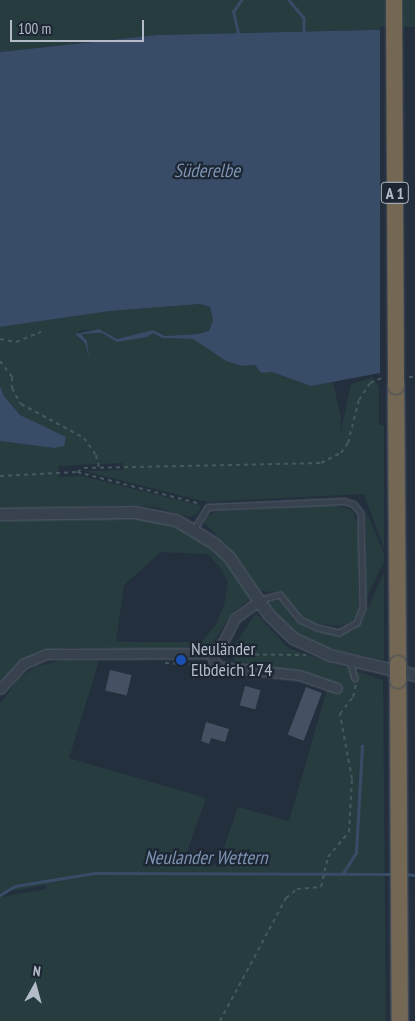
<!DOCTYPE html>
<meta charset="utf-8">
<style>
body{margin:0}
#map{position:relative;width:415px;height:1021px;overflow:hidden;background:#242f3e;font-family:"PT Sans Narrow",sans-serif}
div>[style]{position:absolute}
.green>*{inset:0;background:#263c3f}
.water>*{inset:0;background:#394c67}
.pier>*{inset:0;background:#242f3e;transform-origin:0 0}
.stream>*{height:2.5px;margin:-1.25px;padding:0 1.25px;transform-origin:1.25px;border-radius:1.25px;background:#394c67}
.building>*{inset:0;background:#455162;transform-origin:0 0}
.path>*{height:2px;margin-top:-1px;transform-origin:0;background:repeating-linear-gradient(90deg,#44595c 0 4px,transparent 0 8px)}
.roads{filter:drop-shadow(0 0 1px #565f6c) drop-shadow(0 0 1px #565f6c)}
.service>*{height:4.5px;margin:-2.25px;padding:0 2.25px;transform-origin:2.25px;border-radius:2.25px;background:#38414e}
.minor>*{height:9px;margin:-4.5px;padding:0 4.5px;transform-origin:4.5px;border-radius:4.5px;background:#38414e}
.tertiary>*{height:11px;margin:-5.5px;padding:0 5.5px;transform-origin:5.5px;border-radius:5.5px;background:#38414e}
.motorway>*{height:16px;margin:-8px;padding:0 8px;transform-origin:8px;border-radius:8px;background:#746855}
.bridges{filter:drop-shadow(0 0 1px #434c59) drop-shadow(0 0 1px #434c59)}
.motorway-bridge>*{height:16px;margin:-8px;padding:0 8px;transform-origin:8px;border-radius:8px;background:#746855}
.dots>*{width:14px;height:14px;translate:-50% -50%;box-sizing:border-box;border:2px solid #1d2633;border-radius:50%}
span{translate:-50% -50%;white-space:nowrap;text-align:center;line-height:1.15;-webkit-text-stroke:4.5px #1d2633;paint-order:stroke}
.shield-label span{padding:1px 4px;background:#1d2633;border:1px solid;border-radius:4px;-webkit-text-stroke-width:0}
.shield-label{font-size:16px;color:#b4bcc9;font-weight:700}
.poi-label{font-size:18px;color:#b4bcc9}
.left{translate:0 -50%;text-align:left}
.water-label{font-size:19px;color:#7c92b1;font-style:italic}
.north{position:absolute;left:10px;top:961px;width:50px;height:50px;-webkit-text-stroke:4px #1d2633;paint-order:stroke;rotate:7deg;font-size:14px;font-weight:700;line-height:20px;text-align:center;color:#b4bcc9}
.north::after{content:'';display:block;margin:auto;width:18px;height:22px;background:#b4bcc9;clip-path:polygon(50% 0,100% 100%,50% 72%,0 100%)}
.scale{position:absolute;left:10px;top:20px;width:134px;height:22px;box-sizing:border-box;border:2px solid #b4bcc9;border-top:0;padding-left:6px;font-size:15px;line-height:18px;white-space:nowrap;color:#b4bcc9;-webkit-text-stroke:4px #1d2633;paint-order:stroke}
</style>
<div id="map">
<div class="green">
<div style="clip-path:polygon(0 0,415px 0,415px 29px,157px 35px,0 52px)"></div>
<div style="clip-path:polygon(200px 304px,210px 307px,213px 320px,209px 331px,198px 334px,165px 336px,153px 330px,117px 339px,99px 329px,79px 331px,77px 337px,85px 343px,88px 353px,87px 341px,81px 334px,102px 333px,117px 342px,153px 333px,169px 339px,193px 339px,226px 361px,240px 366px,255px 365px,261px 373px,272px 372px,311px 386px,333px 382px,341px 418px,340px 435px,351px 384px,373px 377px,379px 387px,379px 425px,384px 425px,384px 549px,364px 494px,207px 502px,84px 471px,123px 470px,123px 463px,58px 466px,59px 477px,82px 476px,199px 505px,201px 506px,197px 514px,190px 517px,156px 507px,125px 505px,0 509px,0 441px,54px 448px,66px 438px,20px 415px,4px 396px,0 386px,0 327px,110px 311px)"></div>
<div style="clip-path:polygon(332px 505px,353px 510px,358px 529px,358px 614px,351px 622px,340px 626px,313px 623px,300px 615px,280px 591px,265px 592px,256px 588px,250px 575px,228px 546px,204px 523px,206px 517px,214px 512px)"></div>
<div style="clip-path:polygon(366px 511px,384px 553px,384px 562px,366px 599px)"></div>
<div style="clip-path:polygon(evenodd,112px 517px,153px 520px,174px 525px,211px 547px,226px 562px,251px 599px,233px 612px,212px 644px,165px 651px,69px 648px,51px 650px,37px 653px,16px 666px,0 682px,0 521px,112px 517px,161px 552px,208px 554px,221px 569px,228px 583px,224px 606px,216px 624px,202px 642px,116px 642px,124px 585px,161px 552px)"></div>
<div style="clip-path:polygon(384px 572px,384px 660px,318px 646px,293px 633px,268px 606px,272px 601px,280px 601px,297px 622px,313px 631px,337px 634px,352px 631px,362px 621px)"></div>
<div style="clip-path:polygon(256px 613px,288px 648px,383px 680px,386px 1021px,0 1021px,0 897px,46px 889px,46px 885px,0 893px,0 704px,19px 678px,37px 666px,66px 660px,99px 661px,69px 758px,206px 798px,183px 863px,218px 865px,238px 807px,289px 821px,328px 686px,279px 672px,236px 669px,232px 649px)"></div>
</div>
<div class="water">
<div style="clip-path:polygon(415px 29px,412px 367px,311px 386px,272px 372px,261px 373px,255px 365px,241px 366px,226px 361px,193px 339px,162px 338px,153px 333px,147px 337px,117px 342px,102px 333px,81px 334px,87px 341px,89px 358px,85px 343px,75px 334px,99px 329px,117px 339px,153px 330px,165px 336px,198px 334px,209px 331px,213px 320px,210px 307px,200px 304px,110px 311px,0 327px,0 52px,157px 35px)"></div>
<div style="clip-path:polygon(0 386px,4px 396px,20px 415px,66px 437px,64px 446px,54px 448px,0 441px)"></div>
</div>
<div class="pier">
<div style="left:380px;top:27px;width:35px;height:347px"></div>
</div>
<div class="stream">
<div style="left:289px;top:0;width:23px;rotate:50deg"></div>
<div style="left:304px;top:18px;width:13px;rotate:90deg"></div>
<div style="left:238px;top:33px;width:22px;rotate:-103deg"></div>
<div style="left:233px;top:12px;width:14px;rotate:-56deg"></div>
<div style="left:343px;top:873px;width:24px;rotate:-57deg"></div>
<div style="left:356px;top:853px;width:107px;rotate:-86.8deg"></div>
<div style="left:405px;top:874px;width:10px;rotate:6deg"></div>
<div style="left:0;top:895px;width:17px;rotate:-31deg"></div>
<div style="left:15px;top:886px;width:80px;rotate:-9.3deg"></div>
<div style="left:94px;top:873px;width:300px;rotate:0.2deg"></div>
</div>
<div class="building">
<div style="left:110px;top:670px;width:22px;height:21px;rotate:13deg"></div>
<div style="left:245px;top:686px;width:16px;height:20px;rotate:15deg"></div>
<div style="left:306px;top:687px;width:17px;height:51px;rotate:21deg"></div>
<div style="clip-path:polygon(206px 722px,229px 729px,225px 742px,211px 738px,209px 744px,201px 741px)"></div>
</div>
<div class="path">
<div style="left:0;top:339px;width:16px;rotate:11deg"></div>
<div style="left:16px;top:342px;width:27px;rotate:-22deg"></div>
<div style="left:0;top:361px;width:20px;rotate:53deg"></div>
<div style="left:12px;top:377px;width:11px;rotate:90deg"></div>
<div style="left:12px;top:388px;width:18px;rotate:61deg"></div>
<div style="left:21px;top:404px;width:72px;rotate:28.4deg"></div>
<div style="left:84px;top:438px;width:21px;rotate:55deg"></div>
<div style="left:96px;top:455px;width:12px;rotate:76deg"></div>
<div style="left:409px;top:377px;width:6px"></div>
<div style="left:77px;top:472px;width:8px;rotate:-30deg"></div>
<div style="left:84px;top:468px;width:237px;rotate:-1.2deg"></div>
<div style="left:321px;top:463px;width:22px;rotate:-27deg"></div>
<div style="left:341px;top:453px;width:12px;rotate:-55deg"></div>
<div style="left:348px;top:443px;width:44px;rotate:-75.7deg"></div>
<div style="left:359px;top:400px;width:20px;rotate:-57deg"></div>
<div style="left:370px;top:383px;width:15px;rotate:-23deg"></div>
<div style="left:0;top:476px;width:77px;rotate:-3deg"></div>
<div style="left:77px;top:472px;width:128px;rotate:14.5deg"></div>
<div style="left:223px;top:654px;width:83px;rotate:0.7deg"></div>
<div style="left:165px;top:663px;width:40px;rotate:2.9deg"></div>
<div style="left:220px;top:1021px;width:140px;rotate:-61.8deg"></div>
<div style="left:286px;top:898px;width:14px;rotate:-39deg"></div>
<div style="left:297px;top:889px;width:24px;rotate:-5deg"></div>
<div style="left:321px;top:887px;width:31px;rotate:-77deg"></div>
<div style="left:328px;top:857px;width:33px;rotate:-50deg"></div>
<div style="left:349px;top:832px;width:53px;rotate:-86.8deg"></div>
<div style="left:352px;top:779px;width:66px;rotate:-100.5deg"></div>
<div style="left:340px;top:714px;width:21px;rotate:-53deg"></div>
<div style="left:353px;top:697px;width:13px;rotate:-77deg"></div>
</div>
<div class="roads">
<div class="service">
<div style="left:194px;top:529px;width:26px;rotate:-58deg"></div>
<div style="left:208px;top:507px;width:136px;rotate:-2.5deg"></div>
<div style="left:344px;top:501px;width:10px;rotate:17deg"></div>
<div style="left:354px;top:504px;width:11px;rotate:52deg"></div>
<div style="left:361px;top:513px;width:95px;rotate:88.8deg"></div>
<div style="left:363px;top:608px;width:16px;rotate:112deg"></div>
<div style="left:357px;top:623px;width:21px;rotate:151deg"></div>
<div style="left:339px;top:633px;width:23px;rotate:-167deg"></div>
<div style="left:317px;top:628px;width:19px;rotate:-155deg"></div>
<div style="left:300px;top:620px;width:32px;rotate:-129deg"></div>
<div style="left:280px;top:595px;width:20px;rotate:165deg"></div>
<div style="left:350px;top:661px;width:18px;rotate:74deg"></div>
</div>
<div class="minor">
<div style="left:211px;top:653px;width:9px;rotate:72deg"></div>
<div style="left:214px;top:662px;width:9px;rotate:36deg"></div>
<div style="left:221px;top:667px;width:78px;rotate:5.9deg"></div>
<div style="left:299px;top:675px;width:40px;rotate:18.9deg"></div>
<div style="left:0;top:689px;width:34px;rotate:-47deg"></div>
<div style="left:23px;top:664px;width:25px;rotate:-23deg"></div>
<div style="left:46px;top:654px;width:165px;rotate:-0.3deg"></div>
<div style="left:211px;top:653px;width:16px;rotate:-43deg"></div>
<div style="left:223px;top:642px;width:27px;rotate:-63deg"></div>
<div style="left:235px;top:618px;width:29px;rotate:-35deg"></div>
</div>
<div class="tertiary">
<div style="left:0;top:514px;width:134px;rotate:-0.9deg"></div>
<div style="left:134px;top:512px;width:43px;rotate:10.8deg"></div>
<div style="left:176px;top:520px;width:44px;rotate:31.2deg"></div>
<div style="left:214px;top:543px;width:21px;rotate:43deg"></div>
<div style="left:229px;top:557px;width:69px;rotate:55.6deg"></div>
<div style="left:268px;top:614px;width:35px;rotate:44deg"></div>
<div style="left:293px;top:638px;width:41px;rotate:24.7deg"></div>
<div style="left:330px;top:655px;width:87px;rotate:13.2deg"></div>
</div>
<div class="motorway">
<div style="left:396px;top:386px;width:278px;rotate:89.6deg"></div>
<div style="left:398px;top:680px;width:341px;rotate:89.7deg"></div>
</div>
</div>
<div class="bridges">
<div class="motorway-bridge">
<div style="left:394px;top:0;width:386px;rotate:89.7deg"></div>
<div style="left:398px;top:680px;width:16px;rotate:-90deg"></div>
</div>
</div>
<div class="dots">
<div style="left:181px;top:660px;background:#1a4fb4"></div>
</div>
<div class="shield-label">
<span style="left:395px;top:193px">A 1</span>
</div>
<div class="poi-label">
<span class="left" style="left:191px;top:660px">Neuländer<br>Elbdeich 174</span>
</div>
<div class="water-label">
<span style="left:207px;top:171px">Süderelbe</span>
<span style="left:206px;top:858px">Neulander Wettern</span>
</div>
<div class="north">N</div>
<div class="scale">100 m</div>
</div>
